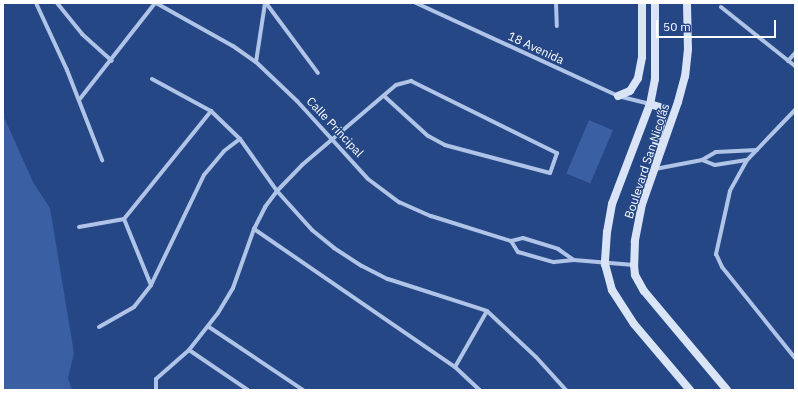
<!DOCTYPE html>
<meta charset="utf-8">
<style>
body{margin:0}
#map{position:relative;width:798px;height:393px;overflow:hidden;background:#254786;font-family:"IBM Plex Sans",sans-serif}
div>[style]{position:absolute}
.green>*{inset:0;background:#3a5fa2;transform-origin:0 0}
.street>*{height:4px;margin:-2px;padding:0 2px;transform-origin:2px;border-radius:2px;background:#b0c4e8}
.secondary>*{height:8px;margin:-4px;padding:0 4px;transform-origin:4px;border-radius:4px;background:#dae4f7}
span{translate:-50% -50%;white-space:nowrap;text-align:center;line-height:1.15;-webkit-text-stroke:3px #254786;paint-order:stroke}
.street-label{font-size:12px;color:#fff}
.frame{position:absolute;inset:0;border:4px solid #fff;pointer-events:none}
.scale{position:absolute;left:656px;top:20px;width:120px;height:18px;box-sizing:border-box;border:2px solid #fff;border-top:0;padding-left:5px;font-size:12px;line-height:14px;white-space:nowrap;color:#fff;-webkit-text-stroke:3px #254786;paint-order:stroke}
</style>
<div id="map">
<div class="green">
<div style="clip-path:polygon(3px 115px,33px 182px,50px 208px,74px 353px,68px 378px,72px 390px,3px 390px)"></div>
<div style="left:589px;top:120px;width:26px;height:58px;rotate:23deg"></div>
</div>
<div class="street">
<div style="left:36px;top:3px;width:74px;rotate:65.2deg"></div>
<div style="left:67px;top:70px;width:97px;rotate:68.7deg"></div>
<div style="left:57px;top:3px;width:40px;rotate:51deg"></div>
<div style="left:82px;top:34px;width:40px;rotate:42deg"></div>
<div style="left:156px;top:3px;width:88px;rotate:29.2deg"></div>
<div style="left:233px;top:46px;width:28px;rotate:35deg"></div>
<div style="left:256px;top:62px;width:57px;rotate:43.6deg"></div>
<div style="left:297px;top:101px;width:105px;rotate:47.7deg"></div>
<div style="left:368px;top:179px;width:39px;rotate:37deg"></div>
<div style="left:399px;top:202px;width:35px;rotate:24deg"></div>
<div style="left:431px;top:216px;width:84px;rotate:17.4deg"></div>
<div style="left:511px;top:241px;width:12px;rotate:-14deg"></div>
<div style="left:523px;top:238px;width:37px;rotate:17deg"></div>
<div style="left:558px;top:249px;width:19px;rotate:35deg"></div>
<div style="left:266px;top:3px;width:87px;rotate:53.4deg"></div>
<div style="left:416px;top:3px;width:222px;rotate:24.7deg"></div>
<div style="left:618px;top:96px;width:33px;rotate:14deg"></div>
<div style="left:556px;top:3px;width:23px;rotate:88deg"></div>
<div style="left:721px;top:7px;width:95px;rotate:38.6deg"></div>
<div style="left:788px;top:61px;width:11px;rotate:-49deg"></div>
<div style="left:256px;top:62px;width:60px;rotate:-81.3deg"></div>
<div style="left:152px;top:79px;width:67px;rotate:28.5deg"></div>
<div style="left:211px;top:111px;width:40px;rotate:44deg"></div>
<div style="left:240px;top:139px;width:64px;rotate:54.6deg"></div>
<div style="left:277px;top:191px;width:52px;rotate:48.1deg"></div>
<div style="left:312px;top:230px;width:28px;rotate:39deg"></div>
<div style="left:334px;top:248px;width:33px;rotate:33deg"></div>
<div style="left:362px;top:266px;width:29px;rotate:27deg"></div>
<div style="left:388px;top:279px;width:104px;rotate:17.9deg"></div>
<div style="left:487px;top:311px;width:67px;rotate:43.2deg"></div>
<div style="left:536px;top:357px;width:45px;rotate:47.7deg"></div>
<div style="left:79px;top:100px;width:123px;rotate:-51.9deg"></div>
<div style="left:795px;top:110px;width:69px;rotate:133.8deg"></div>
<div style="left:747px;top:160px;width:35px;rotate:119deg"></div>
<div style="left:730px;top:191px;width:65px;rotate:102.5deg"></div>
<div style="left:716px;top:254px;width:14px;rotate:65deg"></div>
<div style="left:722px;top:267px;width:117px;rotate:51.3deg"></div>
<div style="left:702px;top:160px;width:14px;rotate:21deg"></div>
<div style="left:715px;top:165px;width:32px;rotate:-9deg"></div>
<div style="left:655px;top:169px;width:48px;rotate:-10.8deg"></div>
<div style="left:702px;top:160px;width:16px;rotate:-30deg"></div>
<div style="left:716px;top:152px;width:41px;rotate:-2.8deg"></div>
<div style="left:124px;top:219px;width:71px;rotate:67.8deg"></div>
<div style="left:79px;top:227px;width:46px;rotate:-10.1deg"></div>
<div style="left:124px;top:219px;width:139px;rotate:-51.1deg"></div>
<div style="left:254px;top:229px;width:244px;rotate:34.5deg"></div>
<div style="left:455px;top:367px;width:34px;rotate:43deg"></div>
<div style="left:511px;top:241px;width:13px;rotate:58deg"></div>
<div style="left:518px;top:252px;width:37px;rotate:16deg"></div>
<div style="left:554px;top:262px;width:20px;rotate:-6deg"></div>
<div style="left:574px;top:260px;width:60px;rotate:4.8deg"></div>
<div style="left:99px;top:327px;width:40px;rotate:-29.7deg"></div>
<div style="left:134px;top:307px;width:28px;rotate:-52deg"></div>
<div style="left:151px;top:285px;width:122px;rotate:-64.3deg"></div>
<div style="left:204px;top:175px;width:31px;rotate:-50deg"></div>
<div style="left:224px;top:151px;width:20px;rotate:-37deg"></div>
<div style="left:209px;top:327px;width:113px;rotate:33.8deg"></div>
<div style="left:189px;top:350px;width:71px;rotate:34.1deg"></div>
<div style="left:455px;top:367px;width:64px;rotate:-60.3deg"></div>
<div style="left:156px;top:390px;width:11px;rotate:-90deg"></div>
<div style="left:156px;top:379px;width:44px;rotate:-41.3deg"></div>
<div style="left:189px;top:350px;width:47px;rotate:-51.9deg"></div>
<div style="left:218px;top:313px;width:29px;rotate:-59deg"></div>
<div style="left:233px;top:288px;width:63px;rotate:-70.4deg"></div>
<div style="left:254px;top:229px;width:25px;rotate:-63deg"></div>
<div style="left:265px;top:207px;width:20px;rotate:-53deg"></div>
<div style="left:277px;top:191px;width:36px;rotate:-46deg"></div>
<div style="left:302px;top:165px;width:123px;rotate:-40.4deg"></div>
<div style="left:396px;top:85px;width:16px;rotate:-15deg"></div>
<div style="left:411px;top:81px;width:163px;rotate:26.3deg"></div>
<div style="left:557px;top:153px;width:21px;rotate:109deg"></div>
<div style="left:550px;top:173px;width:109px;rotate:-165.1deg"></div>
<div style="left:445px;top:145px;width:19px;rotate:-152deg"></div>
<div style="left:428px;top:136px;width:59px;rotate:-137.7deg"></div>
</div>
<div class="secondary">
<div style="left:655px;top:3px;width:76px;rotate:90deg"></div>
<div style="left:655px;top:79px;width:25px;rotate:101deg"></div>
<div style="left:650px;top:104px;width:107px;rotate:110.8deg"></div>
<div style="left:612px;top:204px;width:28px;rotate:100deg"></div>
<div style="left:607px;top:232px;width:32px;rotate:94deg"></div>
<div style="left:605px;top:264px;width:27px;rotate:75deg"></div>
<div style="left:612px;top:290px;width:40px;rotate:57.1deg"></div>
<div style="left:634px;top:324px;width:87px;rotate:49.7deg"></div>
<div style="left:687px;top:3px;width:46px;rotate:88.8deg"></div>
<div style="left:688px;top:49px;width:27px;rotate:96deg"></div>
<div style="left:685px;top:76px;width:27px;rotate:105deg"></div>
<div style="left:678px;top:102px;width:108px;rotate:109.4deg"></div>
<div style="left:642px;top:204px;width:38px;rotate:101deg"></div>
<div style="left:635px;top:241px;width:24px;rotate:92deg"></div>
<div style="left:634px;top:265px;width:10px;rotate:84deg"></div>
<div style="left:635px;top:275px;width:18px;rotate:61deg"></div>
<div style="left:644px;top:291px;width:129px;rotate:50deg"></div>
<div style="left:618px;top:96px;width:13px;rotate:-23deg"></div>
<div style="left:630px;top:91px;width:15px;rotate:-58deg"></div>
<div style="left:638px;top:78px;width:21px;rotate:-79deg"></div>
<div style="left:642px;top:57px;width:54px;rotate:-90deg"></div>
<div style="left:650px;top:104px;width:9px;rotate:18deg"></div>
<div style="left:659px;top:107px;width:10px;rotate:66deg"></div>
<div style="left:663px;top:116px;width:34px;rotate:104deg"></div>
<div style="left:655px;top:149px;width:9px;rotate:72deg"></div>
</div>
<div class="street-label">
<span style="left:536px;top:48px;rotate:25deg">18 Avenida</span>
<span style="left:335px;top:127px;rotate:47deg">Calle Principal</span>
<span style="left:647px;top:161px;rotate:-72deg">Boulevard San Nicolás</span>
</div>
<div class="frame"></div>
<div class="scale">50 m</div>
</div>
